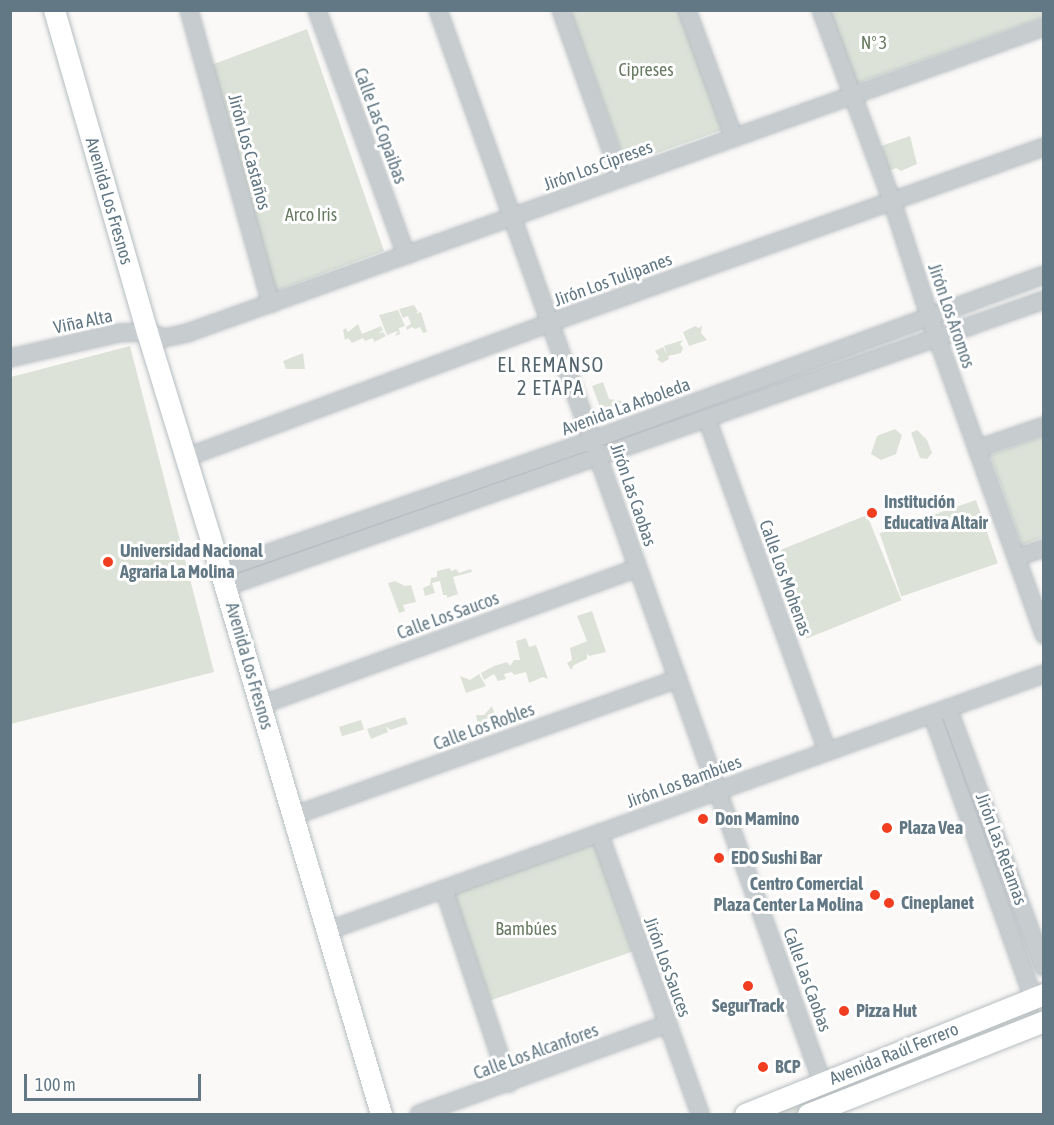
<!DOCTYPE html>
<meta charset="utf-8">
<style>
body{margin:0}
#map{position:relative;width:1054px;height:1125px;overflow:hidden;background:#faf9f7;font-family:"Asap Condensed",sans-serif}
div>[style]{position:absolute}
.green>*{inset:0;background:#dce2d8;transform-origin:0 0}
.roads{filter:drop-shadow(0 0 2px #b7bdc1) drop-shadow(0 0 2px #b7bdc1)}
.minor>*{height:16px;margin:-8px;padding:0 8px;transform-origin:8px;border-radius:8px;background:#c7cccf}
.major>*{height:21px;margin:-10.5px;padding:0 10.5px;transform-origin:10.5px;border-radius:10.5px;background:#fff}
.dots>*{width:16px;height:16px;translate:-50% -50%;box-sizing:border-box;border:3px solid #fff;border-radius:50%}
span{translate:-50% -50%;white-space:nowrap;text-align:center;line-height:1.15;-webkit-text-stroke:6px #fff;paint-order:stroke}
.park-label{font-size:18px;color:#697b62}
.street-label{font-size:18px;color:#627884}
.poi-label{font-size:18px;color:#627884;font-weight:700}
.left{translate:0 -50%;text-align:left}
.right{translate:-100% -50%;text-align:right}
.neighbourhood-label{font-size:20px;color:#55666f;letter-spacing:1.5px}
.frame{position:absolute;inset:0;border:12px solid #627884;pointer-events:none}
.scale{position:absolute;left:24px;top:1074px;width:177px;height:27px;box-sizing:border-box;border:3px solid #627884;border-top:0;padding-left:8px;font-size:18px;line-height:21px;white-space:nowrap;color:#627884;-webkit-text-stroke:4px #fff;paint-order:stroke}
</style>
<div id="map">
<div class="green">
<div style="clip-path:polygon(1043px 10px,1044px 17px,855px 84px,828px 11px)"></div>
<div style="clip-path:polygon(570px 11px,679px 11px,722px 130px,626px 164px)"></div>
<div style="clip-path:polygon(307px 29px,384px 251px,273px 292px,211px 65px)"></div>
<div style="clip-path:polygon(910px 136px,917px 164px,901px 171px,896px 168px,889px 171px,881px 146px)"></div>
<div style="clip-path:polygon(414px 305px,418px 312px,415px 314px,421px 312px,427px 332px,423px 333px,420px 327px,415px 329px,412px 327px,407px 330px,406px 327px,411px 324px,408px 316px,403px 318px,399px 309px)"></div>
<div style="clip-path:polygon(398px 310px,405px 326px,399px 328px,400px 334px,395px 336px,398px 331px,387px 335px,379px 315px)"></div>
<div style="clip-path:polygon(358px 324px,362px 334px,381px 326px,383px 330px,377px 334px,383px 332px,386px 336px,374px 342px,373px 338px,365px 341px,363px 338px,352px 343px,348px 338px,345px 340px,343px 330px,346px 328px,348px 332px)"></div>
<div style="clip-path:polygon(702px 325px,701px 333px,707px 340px,689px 346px,683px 332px,695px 326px,699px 328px)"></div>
<div style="clip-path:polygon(683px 340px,680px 344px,683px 348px,681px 353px,668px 356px,669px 359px,662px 363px,657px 359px,659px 357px,655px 351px,663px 347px,667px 355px,664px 346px)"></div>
<div style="clip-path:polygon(130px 346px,214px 672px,11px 724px,11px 377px)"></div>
<div style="clip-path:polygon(303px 353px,305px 369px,286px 369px,283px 361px)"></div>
<div style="clip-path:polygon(603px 382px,609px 399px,622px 401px,623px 408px,603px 415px,592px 386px)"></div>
<div style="clip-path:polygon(895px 429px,902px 435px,896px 454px,881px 460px,871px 454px,877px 436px)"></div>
<div style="clip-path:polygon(917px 430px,927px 440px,932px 453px,927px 459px,920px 458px,911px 433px)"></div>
<div style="clip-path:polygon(1043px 436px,1043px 537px,1022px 545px,990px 455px)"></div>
<div style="left:976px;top:500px;width:67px;height:102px;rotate:71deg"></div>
<div style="left:867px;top:515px;width:92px;height:102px;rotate:68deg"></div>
<div style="clip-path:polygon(450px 568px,451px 571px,456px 569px,459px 573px,471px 569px,472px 572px,453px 577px,458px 594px,447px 598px,447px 595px,443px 595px,440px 581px,432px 583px,435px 593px,425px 596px,423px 588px,430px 585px,431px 578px,437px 577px,437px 571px)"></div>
<div style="clip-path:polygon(395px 581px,405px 586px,411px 585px,416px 602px,403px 605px,405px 611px,399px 613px,388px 583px)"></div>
<div style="clip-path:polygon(592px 611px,606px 652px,589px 656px,587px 653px,587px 659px,574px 665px,571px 670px,567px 663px,572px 660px,570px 648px,587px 641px,577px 616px)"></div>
<div style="clip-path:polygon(526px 638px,529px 647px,536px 645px,548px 679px,543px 677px,529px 683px,526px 672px,514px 675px,512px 672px,504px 674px,506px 679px,498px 681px,494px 674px,484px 680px,481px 673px,494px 666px,507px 662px,510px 666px,514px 660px,520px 660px,516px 641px)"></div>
<div style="clip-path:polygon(479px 674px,486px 686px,466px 693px,460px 676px,470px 680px)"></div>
<div style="clip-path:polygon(492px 706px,499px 727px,480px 732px,476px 715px,484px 715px)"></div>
<div style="clip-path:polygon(405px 717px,408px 724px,390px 730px,386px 726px,388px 732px,371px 739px,367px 729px)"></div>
<div style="left:361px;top:720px;width:10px;height:23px;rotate:73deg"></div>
<div style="left:595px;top:844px;width:114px;height:150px;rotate:71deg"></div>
<div style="clip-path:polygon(1041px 1004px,1037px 1016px,798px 1114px,770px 1114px,827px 1094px,840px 1080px)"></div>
</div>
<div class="roads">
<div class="minor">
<div style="left:189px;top:10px;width:305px;rotate:74.4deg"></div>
<div style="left:317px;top:10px;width:261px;rotate:70deg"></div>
<div style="left:438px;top:10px;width:1139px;rotate:70.29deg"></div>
<div style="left:561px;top:10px;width:178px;rotate:70.3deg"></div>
<div style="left:687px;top:10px;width:136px;rotate:69.8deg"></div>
<div style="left:821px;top:10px;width:204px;rotate:69.6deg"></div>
<div style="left:892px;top:201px;width:120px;rotate:72deg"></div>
<div style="left:929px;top:315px;width:340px;rotate:70.2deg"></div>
<div style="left:10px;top:358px;width:112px;rotate:-12.9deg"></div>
<div style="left:119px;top:333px;width:28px;rotate:-2deg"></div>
<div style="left:147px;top:332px;width:18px;rotate:19deg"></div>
<div style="left:164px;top:338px;width:24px;rotate:-12deg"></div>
<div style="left:187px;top:333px;width:910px;rotate:-19.65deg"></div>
<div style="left:707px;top:419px;width:352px;rotate:70.1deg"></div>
<div style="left:977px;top:449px;width:71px;rotate:-18.9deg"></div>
<div style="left:198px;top:453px;width:377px;rotate:-20.3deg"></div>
<div style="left:552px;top:322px;width:522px;rotate:-19.58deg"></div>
<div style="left:1017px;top:557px;width:28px;rotate:-18deg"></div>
<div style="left:220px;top:570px;width:395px;rotate:-19.2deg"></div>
<div style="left:593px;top:440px;width:480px;rotate:-20.1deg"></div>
<div style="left:225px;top:587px;width:868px;rotate:-19.31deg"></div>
<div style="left:272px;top:701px;width:389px;rotate:-20deg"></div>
<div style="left:948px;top:708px;width:276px;rotate:69.7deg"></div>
<div style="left:932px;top:714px;width:301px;rotate:70.4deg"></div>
<div style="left:304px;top:812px;width:397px;rotate:-19.6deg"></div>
<div style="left:599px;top:833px;width:299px;rotate:70.2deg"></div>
<div style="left:444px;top:889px;width:205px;rotate:71.5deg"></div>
<div style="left:338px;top:927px;width:750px;rotate:-19.72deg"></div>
<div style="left:419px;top:1114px;width:264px;rotate:-19.9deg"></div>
</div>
<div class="major">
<div style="left:54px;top:10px;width:335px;rotate:73.9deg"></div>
<div style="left:147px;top:332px;width:249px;rotate:72.9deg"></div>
<div style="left:220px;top:570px;width:567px;rotate:73.51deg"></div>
<div style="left:745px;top:1114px;width:322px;rotate:-21.9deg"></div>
<div style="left:808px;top:1114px;width:254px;rotate:-21.5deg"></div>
</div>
</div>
<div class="dots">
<div style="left:872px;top:513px;background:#f13e20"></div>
<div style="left:108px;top:562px;background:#f13e20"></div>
<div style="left:703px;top:819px;background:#f13e20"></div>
<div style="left:887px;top:828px;background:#f13e20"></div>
<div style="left:719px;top:858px;background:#f13e20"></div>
<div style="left:875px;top:895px;background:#f13e20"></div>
<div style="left:889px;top:903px;background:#f13e20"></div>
<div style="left:748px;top:986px;background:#f13e20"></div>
<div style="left:844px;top:1011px;background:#f13e20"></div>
<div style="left:763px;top:1067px;background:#f13e20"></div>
</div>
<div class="park-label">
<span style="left:874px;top:43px">Nº 3</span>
<span style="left:646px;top:70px">Cipreses</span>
<span style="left:311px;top:215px">Arco Iris</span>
<span style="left:526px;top:929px">Bambúes</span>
</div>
<div class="street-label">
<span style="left:380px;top:126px;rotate:70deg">Calle Las Copaibas</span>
<span style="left:249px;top:152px;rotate:75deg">Jirón Los Castaños</span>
<span style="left:598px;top:166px;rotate:-20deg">Jirón Los Cipreses</span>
<span style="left:109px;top:201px;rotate:74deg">Avenida Los Fresnos</span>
<span style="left:613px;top:280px;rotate:-20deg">Jirón Los Tulipanes</span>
<span style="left:951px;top:316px;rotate:71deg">Jirón Los Aromos</span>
<span style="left:83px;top:322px;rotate:-12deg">Viña Alta</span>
<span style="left:626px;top:407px;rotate:-20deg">Avenida La Arboleda</span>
<span style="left:633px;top:495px;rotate:71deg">Jirón Las Caobas</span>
<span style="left:785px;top:578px;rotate:70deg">Calle Los Mohenas</span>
<span style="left:448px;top:616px;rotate:-20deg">Calle Los Saucos</span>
<span style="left:249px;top:666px;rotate:74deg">Avenida Los Fresnos</span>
<span style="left:484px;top:727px;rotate:-20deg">Calle Los Robles</span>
<span style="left:684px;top:782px;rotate:-20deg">Jirón Los Bambúes</span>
<span style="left:1001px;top:849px;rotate:70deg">Jirón Las Retamas</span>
<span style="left:667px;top:967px;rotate:70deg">Jirón Los Sauces</span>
<span style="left:807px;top:980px;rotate:70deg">Calle Las Caobas</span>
<span style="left:536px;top:1052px;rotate:-20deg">Calle Los Alcanfores</span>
<span style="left:894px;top:1054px;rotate:-22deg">Avenida Raúl Ferrero</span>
</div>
<div class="poi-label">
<span class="left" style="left:884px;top:513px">Institución<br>Educativa Altair</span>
<span class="left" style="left:120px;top:562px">Universidad Nacional<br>Agraria La Molina</span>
<span class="left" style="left:715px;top:819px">Don Mamino</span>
<span class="left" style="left:899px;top:828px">Plaza Vea</span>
<span class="left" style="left:731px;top:858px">EDO Sushi Bar</span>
<span class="right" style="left:863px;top:895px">Centro Comercial<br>Plaza Center La Molina</span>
<span class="left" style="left:901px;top:903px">Cineplanet</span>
<span style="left:748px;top:1006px">SegurTrack</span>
<span class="left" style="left:856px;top:1011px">Pizza Hut</span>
<span class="left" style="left:775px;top:1067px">BCP</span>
</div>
<div class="neighbourhood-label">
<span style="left:551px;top:376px">EL REMANSO<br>2 ETAPA</span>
</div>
<div class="frame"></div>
<div class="scale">100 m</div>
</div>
